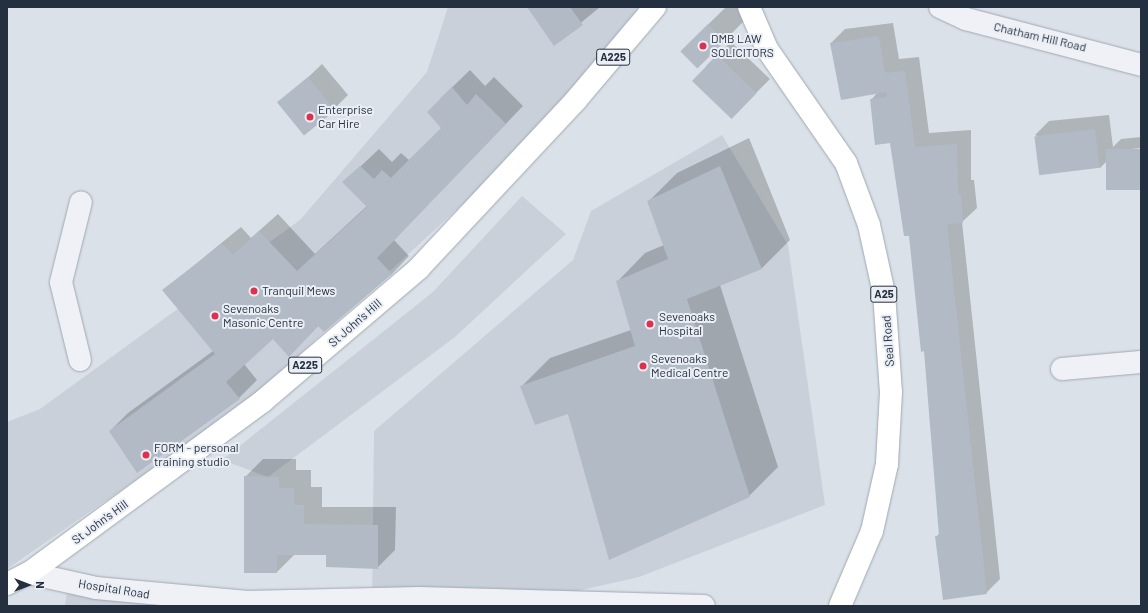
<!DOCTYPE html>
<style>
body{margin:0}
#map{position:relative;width:1148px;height:613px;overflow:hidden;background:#dbe1e8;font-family:Barlow,sans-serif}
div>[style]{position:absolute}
.built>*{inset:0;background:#c9d0da}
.shadow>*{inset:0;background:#0003}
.building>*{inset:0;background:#b2bac5;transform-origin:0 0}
.roads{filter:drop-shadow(0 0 1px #a0a8b2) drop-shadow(0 0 1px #a0a8b2)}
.minor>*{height:22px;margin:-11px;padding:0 11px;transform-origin:11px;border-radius:11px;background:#eff1f6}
.primary>*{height:22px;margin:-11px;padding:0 11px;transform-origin:11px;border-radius:11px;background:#fff}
.trunk>*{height:22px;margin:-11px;padding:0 11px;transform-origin:11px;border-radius:11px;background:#fff}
.dots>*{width:11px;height:11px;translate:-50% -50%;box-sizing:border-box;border:2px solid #ebeff5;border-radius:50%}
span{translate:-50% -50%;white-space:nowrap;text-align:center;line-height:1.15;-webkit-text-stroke:4px #ebeff5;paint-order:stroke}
.shield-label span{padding:1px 3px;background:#ebeff5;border:1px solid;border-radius:3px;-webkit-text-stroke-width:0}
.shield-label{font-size:11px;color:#242f3f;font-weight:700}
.street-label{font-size:12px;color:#242f3f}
.poi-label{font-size:12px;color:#242f3f}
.left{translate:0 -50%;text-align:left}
.frame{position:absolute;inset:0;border:8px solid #242f3f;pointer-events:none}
.north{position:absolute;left:8px;top:565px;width:40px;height:40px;-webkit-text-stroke:3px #ebeff5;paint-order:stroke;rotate:90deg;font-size:11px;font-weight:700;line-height:16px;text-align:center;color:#242f3f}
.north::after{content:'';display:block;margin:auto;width:14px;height:18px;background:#242f3f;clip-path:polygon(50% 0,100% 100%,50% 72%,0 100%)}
</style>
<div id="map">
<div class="built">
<div style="clip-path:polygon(448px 7px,639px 7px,531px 141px,247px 403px,7px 569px,7px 422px,40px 409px,300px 220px,427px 72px)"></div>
<div style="clip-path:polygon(722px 135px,788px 245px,825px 505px,639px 577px,511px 606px,372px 606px,374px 431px,573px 260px,591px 211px)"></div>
<div style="clip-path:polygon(522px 196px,566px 234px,455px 337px,268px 477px,222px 460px,433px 292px)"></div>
<div style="clip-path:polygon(67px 591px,236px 606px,65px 606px)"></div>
</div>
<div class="shadow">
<div style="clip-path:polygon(529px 7px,600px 7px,554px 45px)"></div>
<div style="clip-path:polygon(726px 7px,748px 7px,753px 12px,698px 67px,681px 51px)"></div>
<div style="clip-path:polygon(893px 23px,899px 59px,919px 57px,929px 133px,971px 130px,971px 180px,974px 180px,977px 208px,962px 222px,1000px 579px,986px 593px,936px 537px,940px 533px,925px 350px,910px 235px,891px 142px,871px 100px,878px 92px,842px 98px,831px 43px,845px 29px)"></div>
<div style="clip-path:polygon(731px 42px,770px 79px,756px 93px,706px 66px)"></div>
<div style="clip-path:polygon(322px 64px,348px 95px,334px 109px,280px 104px)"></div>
<div style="clip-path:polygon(470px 70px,485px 86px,494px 77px,523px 106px,394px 240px,409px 256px,392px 274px,319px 325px,289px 356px,273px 337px,244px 364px,257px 380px,239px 398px,110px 431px,128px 413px,213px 351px,164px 290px,241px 227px,251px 238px,278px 214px,315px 254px,367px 206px,344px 182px,379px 149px,392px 162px,401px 153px,409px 160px,442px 128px,440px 99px)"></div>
<div style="clip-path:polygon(1109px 115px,1113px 147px,1121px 139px,1141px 137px,1141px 148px,1121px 150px,1141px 150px,1141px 188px,1108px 160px,1100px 168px,1035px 135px,1049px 121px)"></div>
<div style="clip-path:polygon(749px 138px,790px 240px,762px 268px,720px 285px,778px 467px,749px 496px,569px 413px,521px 387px,550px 358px,631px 330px,617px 282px,645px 253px,664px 245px,649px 201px,677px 173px)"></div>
<div style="clip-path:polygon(263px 459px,296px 459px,296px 470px,311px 470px,311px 487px,322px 487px,322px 507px,396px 507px,395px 550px,377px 568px,327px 554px,295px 554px,277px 572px,245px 477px)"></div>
</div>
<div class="building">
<div style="clip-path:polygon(527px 7px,570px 7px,583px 25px,554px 46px)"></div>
<div style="left:708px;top:24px;width:24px;height:39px;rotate:45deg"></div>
<div style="clip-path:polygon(879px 36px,885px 73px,905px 71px,915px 147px,957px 144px,958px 194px,961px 194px,963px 223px,947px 224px,987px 594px,943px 600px,935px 536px,939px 536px,924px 351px,921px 352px,909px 236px,904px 236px,890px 143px,875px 145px,870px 99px,887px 97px,887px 92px,841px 100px,830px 43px)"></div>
<div style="left:717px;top:55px;width:55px;height:36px;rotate:44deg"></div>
<div style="left:308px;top:77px;width:43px;height:40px;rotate:51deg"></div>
<div style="clip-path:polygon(452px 87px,467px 105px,476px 94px,506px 124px,377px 258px,392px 274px,324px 332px,318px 326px,289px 357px,273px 339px,226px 382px,240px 399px,137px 473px,109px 431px,215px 354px,162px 290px,222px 244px,233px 255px,259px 231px,297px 271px,367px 207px,342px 182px,360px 166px,374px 179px,382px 170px,391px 178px,441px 128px,427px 112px)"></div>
<div style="left:1095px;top:129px;width:39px;height:61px;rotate:83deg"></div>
<div style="left:1141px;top:149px;width:41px;height:35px;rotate:90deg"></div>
<div style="clip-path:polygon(720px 166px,762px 269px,687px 299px,750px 497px,609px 560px,568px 414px,535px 425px,520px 386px,635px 346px,616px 281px,668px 259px,647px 201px)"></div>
<div style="clip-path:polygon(244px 476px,279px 477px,279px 488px,294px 488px,294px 505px,304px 505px,304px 524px,378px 525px,378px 569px,326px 567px,326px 555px,277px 555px,277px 573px,244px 573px)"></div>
</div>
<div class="roads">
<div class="minor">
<div style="left:940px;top:7px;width:29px;rotate:25deg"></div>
<div style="left:966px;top:19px;width:181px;rotate:14.7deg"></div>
<div style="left:80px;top:360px;width:80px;rotate:-103.7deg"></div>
<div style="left:61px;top:282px;width:82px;rotate:-76deg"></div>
<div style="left:1062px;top:369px;width:79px;rotate:-5.1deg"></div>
<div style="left:29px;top:573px;width:69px;rotate:12.6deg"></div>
<div style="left:96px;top:588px;width:152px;rotate:5.3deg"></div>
<div style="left:247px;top:602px;width:172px;rotate:-1.3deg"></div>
<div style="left:419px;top:598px;width:285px;rotate:1.6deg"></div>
</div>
<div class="primary">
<div style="left:7px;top:584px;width:25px;rotate:-27deg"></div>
<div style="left:29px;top:573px;width:290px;rotate:-36.3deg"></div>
<div style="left:263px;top:401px;width:205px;rotate:-40.4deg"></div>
<div style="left:419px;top:268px;width:230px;rotate:-46.9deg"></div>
<div style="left:576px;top:100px;width:122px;rotate:-49.7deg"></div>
</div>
<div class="trunk">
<div style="left:749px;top:7px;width:46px;rotate:66.8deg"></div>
<div style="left:767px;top:49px;width:139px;rotate:55.3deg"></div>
<div style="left:846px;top:163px;width:66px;rotate:69.6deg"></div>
<div style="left:869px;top:225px;width:70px;rotate:77.6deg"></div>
<div style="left:884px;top:293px;width:99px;rotate:86deg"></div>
<div style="left:891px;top:392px;width:72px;rotate:93.2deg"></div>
<div style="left:887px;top:464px;width:69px;rotate:102.6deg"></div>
<div style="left:872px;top:531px;width:82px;rotate:113.1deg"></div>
</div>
</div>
<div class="dots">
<div style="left:703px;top:46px;background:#dc314f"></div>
<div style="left:310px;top:117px;background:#dc314f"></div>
<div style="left:254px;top:291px;background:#dc314f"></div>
<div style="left:215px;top:316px;background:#dc314f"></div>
<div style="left:650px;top:324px;background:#dc314f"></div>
<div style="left:643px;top:366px;background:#dc314f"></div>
<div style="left:146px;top:455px;background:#dc314f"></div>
</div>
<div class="shield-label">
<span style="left:613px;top:57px">A225</span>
<span style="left:884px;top:294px">A25</span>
<span style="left:305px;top:365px">A225</span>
</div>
<div class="street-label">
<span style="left:1040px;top:37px;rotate:13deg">Chatham Hill Road</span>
<span style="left:355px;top:323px;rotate:-41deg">St John's Hill</span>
<span style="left:888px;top:341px;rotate:-94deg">Seal Road</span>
<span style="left:100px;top:522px;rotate:-36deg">St John's Hill</span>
<span style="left:114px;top:589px;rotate:9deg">Hospital Road</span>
</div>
<div class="poi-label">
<span class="left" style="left:711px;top:46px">DMB LAW<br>SOLICITORS</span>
<span class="left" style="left:318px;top:117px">Enterprise<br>Car Hire</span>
<span class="left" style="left:262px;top:291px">Tranquil Mews</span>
<span class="left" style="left:223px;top:316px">Sevenoaks<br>Masonic Centre</span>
<span class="left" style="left:659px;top:324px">Sevenoaks<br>Hospital</span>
<span class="left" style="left:651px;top:366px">Sevenoaks<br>Medical Centre</span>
<span class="left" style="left:154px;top:455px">FORM - personal<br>training studio</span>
</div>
<div class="frame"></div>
<div class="north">N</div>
</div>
